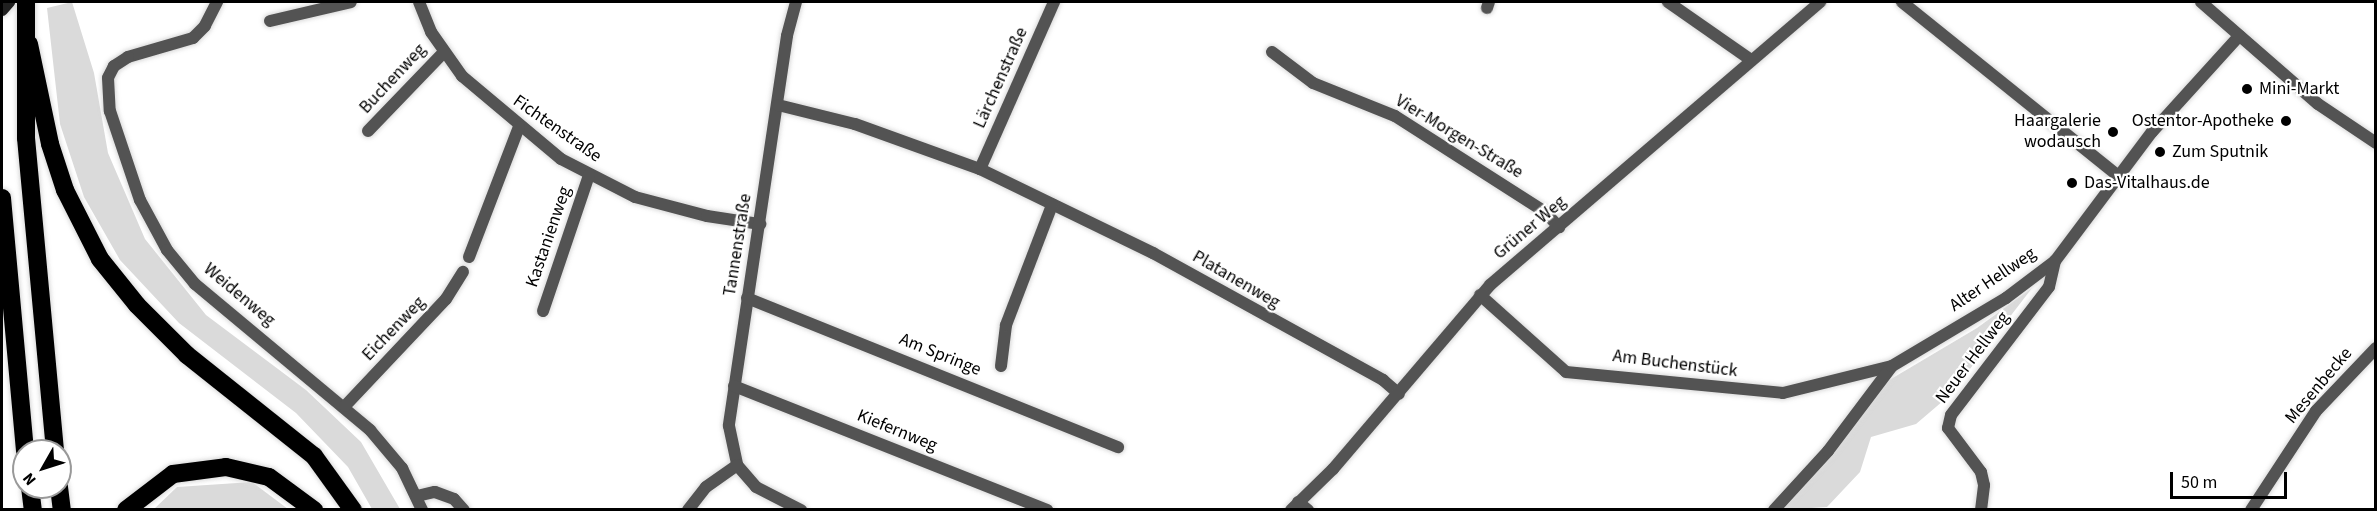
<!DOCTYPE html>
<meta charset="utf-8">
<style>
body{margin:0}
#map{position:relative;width:2377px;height:511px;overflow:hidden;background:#fff;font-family:"Source Sans 3",sans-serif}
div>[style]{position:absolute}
.green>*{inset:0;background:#dadada}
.roads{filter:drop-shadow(0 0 2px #dbdbdb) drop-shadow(0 0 2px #dbdbdb)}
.minor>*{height:12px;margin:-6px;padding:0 6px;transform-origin:6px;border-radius:6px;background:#535353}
.tertiary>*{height:12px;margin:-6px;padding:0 6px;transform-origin:6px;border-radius:6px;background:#535353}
.secondary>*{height:12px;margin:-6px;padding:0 6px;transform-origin:6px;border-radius:6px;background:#202020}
.motorway>*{height:18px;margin:-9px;padding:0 9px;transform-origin:9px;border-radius:9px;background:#000}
.dots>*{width:16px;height:16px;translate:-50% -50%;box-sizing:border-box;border:3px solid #fff;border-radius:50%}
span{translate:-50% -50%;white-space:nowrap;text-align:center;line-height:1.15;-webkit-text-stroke:4.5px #fff;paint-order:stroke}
.street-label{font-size:18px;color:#000}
.poi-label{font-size:18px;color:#000}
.left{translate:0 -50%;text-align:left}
.right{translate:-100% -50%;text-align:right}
.frame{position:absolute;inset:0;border:3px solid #000;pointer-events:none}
.north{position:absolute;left:12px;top:439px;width:60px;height:60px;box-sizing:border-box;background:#fff;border:2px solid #999;border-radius:50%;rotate:231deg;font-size:16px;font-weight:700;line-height:24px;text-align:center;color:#000}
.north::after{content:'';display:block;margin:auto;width:21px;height:27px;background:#000;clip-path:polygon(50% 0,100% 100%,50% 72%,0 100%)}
.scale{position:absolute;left:2170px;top:472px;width:117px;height:27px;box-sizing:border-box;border:3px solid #000;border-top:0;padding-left:8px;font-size:18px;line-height:21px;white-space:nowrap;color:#000;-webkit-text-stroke:4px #fff;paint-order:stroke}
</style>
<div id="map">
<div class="green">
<div style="clip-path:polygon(72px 2px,94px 73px,108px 153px,145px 239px,206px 315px,306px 390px,361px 442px,400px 509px,372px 509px,348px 467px,296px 413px,179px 323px,120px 260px,84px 197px,60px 124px,47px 8px)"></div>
<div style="clip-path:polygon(2032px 288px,1950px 395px,1916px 424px,1871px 437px,1860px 472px,1827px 507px,1780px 510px,1886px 382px,1977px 328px)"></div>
<div style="clip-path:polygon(252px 482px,288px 509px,153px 510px,177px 487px)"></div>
</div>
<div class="roads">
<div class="minor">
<div style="left:217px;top:2px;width:27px;rotate:117deg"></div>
<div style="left:205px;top:26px;width:17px;rotate:135deg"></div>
<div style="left:193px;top:38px;width:68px;rotate:163.7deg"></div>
<div style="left:128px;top:57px;width:17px;rotate:147deg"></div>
<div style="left:114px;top:66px;width:13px;rotate:117deg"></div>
<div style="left:108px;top:78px;width:33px;rotate:87deg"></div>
<div style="left:110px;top:111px;width:94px;rotate:71.4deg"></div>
<div style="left:140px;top:200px;width:57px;rotate:61.6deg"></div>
<div style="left:167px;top:250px;width:44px;rotate:50.5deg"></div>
<div style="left:195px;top:284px;width:228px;rotate:39.8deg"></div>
<div style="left:370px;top:430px;width:50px;rotate:49.9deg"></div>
<div style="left:402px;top:468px;width:47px;rotate:64.5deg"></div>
<div style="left:419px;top:2px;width:32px;rotate:68deg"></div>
<div style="left:431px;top:32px;width:54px;rotate:54.8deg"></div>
<div style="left:462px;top:76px;width:129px;rotate:40deg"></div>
<div style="left:561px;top:159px;width:83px;rotate:27.2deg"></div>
<div style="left:635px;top:197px;width:74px;rotate:14.8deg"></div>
<div style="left:707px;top:216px;width:54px;rotate:8.6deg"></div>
<div style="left:796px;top:2px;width:35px;rotate:105deg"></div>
<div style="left:787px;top:36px;width:394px;rotate:98.5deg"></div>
<div style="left:729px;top:426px;width:40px;rotate:78deg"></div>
<div style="left:737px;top:465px;width:29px;rotate:49deg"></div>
<div style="left:756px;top:487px;width:51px;rotate:27.1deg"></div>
<div style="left:1668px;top:2px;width:101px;rotate:34.9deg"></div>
<div style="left:1902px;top:2px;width:276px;rotate:38.8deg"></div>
<div style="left:1487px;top:8px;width:6px;rotate:-72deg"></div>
<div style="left:270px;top:21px;width:83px;rotate:-13.2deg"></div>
<div style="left:1272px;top:52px;width:51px;rotate:37.1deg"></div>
<div style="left:1313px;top:83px;width:88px;rotate:21.9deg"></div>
<div style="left:1395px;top:116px;width:178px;rotate:32.6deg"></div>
<div style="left:1545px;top:212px;width:21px;rotate:47deg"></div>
<div style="left:778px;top:105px;width:79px;rotate:13.9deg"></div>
<div style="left:855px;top:124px;width:133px;rotate:19.8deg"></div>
<div style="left:980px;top:169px;width:192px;rotate:25.9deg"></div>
<div style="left:1153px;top:253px;width:263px;rotate:28.9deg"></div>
<div style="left:1383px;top:380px;width:21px;rotate:41deg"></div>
<div style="left:368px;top:131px;width:110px;rotate:-46.1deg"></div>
<div style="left:980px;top:169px;width:183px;rotate:-66.1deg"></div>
<div style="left:469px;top:257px;width:139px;rotate:-69deg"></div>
<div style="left:1480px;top:295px;width:115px;rotate:41.8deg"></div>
<div style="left:1566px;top:372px;width:218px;rotate:5.5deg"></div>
<div style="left:1783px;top:393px;width:112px;rotate:-13.9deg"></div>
<div style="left:747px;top:298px;width:400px;rotate:21.9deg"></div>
<div style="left:543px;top:311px;width:144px;rotate:-71.3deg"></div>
<div style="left:1001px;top:366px;width:41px;rotate:-83deg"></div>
<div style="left:1006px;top:325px;width:129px;rotate:-69deg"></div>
<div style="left:734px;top:386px;width:337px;rotate:21.6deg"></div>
<div style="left:345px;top:406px;width:147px;rotate:-46.7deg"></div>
<div style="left:446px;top:299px;width:32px;rotate:-58deg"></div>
<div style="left:417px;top:496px;width:18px;rotate:-13deg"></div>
<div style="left:435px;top:492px;width:20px;rotate:20deg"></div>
<div style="left:454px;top:499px;width:15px;rotate:48deg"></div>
<div style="left:1298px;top:502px;width:13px;rotate:39deg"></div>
<div style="left:688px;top:510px;width:29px;rotate:-52deg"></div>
<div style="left:706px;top:487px;width:38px;rotate:-35deg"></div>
<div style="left:1291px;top:510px;width:59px;rotate:-44.3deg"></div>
<div style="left:1333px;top:469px;width:242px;rotate:-49.5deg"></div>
<div style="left:1490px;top:285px;width:435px;rotate:-40.6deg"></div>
<div style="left:1774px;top:510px;width:80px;rotate:-47.5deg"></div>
<div style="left:1828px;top:451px;width:106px;rotate:-53deg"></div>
<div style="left:1892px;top:366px;width:133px;rotate:-30.8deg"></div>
<div style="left:2006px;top:298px;width:61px;rotate:-37.1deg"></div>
<div style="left:2055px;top:261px;width:161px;rotate:-53.1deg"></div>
<div style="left:2152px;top:132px;width:130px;rotate:-47.8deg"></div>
<div style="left:1981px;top:510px;width:25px;rotate:-83deg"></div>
<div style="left:1984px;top:485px;width:13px;rotate:-103deg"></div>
<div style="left:1981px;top:472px;width:55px;rotate:-126.9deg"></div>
<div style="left:1948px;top:428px;width:13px;rotate:-77deg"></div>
<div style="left:1951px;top:415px;width:161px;rotate:-52.6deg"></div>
<div style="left:2049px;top:287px;width:27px;rotate:-77deg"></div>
<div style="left:2251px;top:510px;width:118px;rotate:-56.7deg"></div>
<div style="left:2316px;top:411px;width:87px;rotate:-46.4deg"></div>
</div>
<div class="tertiary">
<div style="left:2201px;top:2px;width:155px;rotate:41.1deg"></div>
<div style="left:2318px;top:104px;width:70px;rotate:33.9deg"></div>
</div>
<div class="secondary">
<div style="left:2px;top:10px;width:11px;rotate:-49deg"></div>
</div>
<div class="motorway">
<div style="left:26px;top:2px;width:136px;rotate:90deg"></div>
<div style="left:26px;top:138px;width:314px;rotate:84.7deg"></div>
<div style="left:29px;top:44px;width:102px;rotate:78.1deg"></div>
<div style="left:50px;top:144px;width:48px;rotate:71.9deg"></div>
<div style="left:65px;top:190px;width:77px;rotate:63.1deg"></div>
<div style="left:100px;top:259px;width:59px;rotate:51.2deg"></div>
<div style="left:137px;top:305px;width:71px;rotate:45deg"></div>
<div style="left:187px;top:355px;width:162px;rotate:38.5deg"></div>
<div style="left:314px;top:456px;width:67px;rotate:54.2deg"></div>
<div style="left:2px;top:198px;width:254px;rotate:84.8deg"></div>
<div style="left:30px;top:487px;width:23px;rotate:83deg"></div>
<div style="left:59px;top:487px;width:23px;rotate:83deg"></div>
<div style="left:126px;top:510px;width:59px;rotate:-37.5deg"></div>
<div style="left:173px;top:474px;width:53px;rotate:-7.5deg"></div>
<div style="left:226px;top:467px;width:44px;rotate:13.1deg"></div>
<div style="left:269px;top:477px;width:56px;rotate:36.3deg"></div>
</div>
</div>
<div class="dots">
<div style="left:2247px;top:89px;background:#000"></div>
<div style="left:2286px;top:121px;background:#000"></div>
<div style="left:2113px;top:132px;background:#000"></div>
<div style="left:2160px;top:152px;background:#000"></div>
<div style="left:2072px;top:183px;background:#000"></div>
</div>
<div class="street-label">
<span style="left:1001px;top:78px;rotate:-66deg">Lärchenstraße</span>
<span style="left:393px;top:79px;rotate:-47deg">Buchenweg</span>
<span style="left:557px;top:129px;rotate:35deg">Fichtenstraße</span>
<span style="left:1459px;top:137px;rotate:31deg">Vier-Morgen-Straße</span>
<span style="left:1530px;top:228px;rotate:-40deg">Grüner Weg</span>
<span style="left:549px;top:237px;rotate:-71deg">Kastanienweg</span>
<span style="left:738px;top:245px;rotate:-81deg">Tannenstraße</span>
<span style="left:1236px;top:280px;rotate:30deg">Platanenweg</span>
<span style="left:1993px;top:280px;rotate:-34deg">Alter Hellweg</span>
<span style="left:239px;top:295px;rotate:40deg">Weidenweg</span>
<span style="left:394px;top:329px;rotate:-46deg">Eichenweg</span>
<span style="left:940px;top:355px;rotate:22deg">Am Springe</span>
<span style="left:1973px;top:358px;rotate:-53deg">Neuer Hellweg</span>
<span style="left:1675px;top:364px;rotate:7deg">Am Buchenstück</span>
<span style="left:2319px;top:386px;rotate:-50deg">Mesenbecke</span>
<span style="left:897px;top:431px;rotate:22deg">Kiefernweg</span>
</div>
<div class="poi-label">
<span class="left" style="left:2259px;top:89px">Mini-Markt</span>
<span class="right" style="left:2274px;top:121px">Ostentor-Apotheke</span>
<span class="right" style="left:2101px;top:132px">Haargalerie<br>wodausch</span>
<span class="left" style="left:2172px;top:152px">Zum Sputnik</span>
<span class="left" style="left:2084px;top:183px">Das-Vitalhaus.de</span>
</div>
<div class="frame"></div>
<div class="north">N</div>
<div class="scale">50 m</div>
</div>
